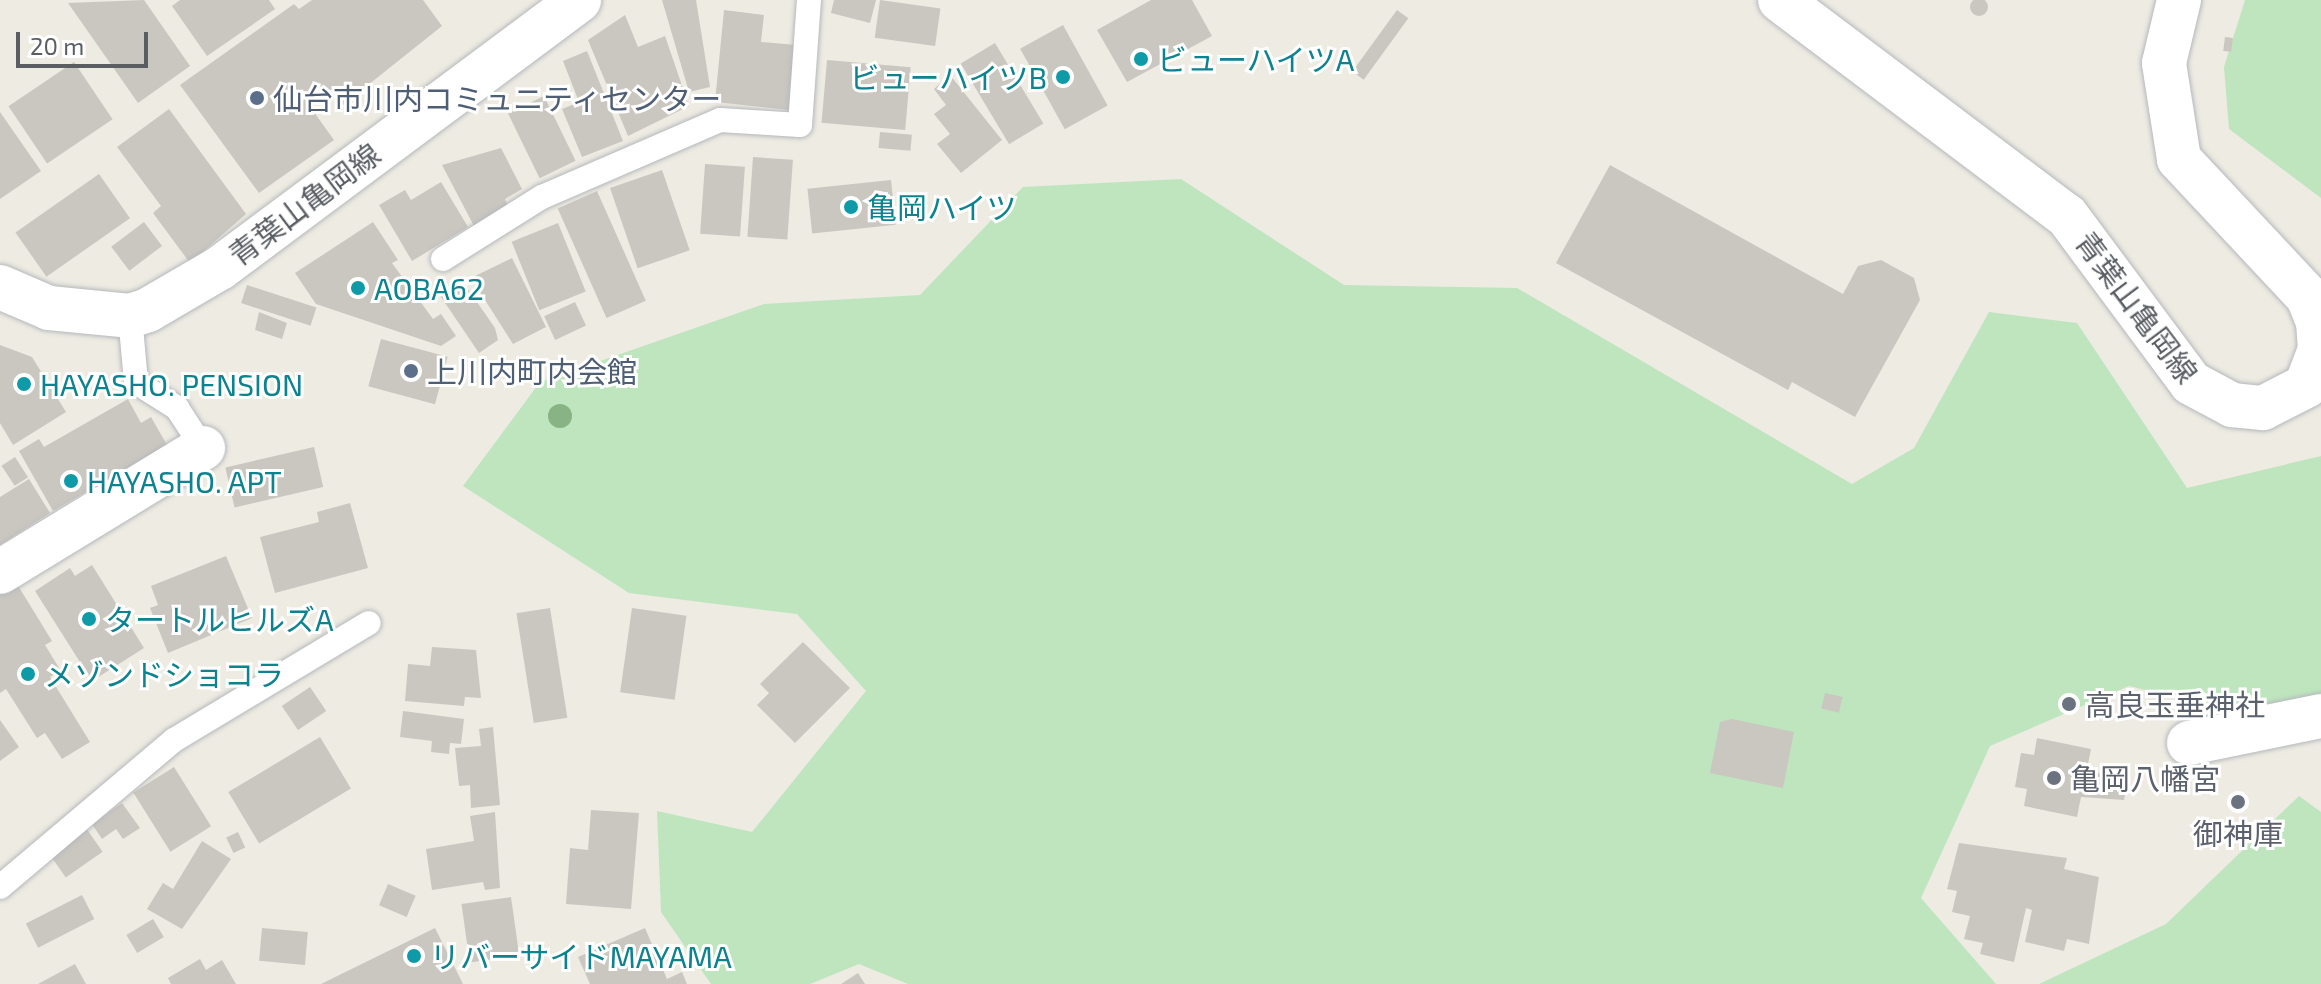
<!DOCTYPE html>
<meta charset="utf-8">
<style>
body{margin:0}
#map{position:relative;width:2321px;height:984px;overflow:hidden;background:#edebe2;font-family:"Exo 2","Noto Sans JP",sans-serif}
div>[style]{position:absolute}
.green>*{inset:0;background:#bee5be}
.building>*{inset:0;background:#cac7c1;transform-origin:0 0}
.round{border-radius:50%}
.roads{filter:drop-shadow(0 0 2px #b5b8bc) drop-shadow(0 0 2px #b5b8bc)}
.lane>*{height:24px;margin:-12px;padding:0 12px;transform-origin:12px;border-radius:12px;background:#fff}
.street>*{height:44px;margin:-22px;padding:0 22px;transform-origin:22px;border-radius:22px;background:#fff}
.secondary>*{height:44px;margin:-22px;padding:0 22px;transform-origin:22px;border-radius:22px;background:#fff}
.trees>*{width:24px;height:24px;margin:-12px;border-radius:50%;background:#88b385}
.dots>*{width:22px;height:22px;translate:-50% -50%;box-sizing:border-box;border:4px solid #fff;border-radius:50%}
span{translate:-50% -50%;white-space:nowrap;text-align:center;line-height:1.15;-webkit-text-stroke:6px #fff;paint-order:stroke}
.culture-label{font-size:30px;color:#0d838f}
.left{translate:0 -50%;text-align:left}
.right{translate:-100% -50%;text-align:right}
.service-label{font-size:30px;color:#4e5e75}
.street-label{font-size:30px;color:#5a5e63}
.worship-label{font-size:30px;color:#5b616d}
.scale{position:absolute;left:16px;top:32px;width:132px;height:36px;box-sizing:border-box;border:4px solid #5a5e63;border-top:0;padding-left:10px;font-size:24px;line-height:28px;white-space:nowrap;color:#5a5e63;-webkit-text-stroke:6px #fff;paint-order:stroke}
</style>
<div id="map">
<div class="green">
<div style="clip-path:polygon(2245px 0,2321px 0,2321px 198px,2229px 129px,2224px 67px)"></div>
<div style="clip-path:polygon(1181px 179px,1344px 285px,1517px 288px,1852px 484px,1914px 448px,1989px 312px,2077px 323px,2187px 488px,2321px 456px,2321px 696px,2252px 716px,2129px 686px,1990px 746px,1921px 898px,1996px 984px,908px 984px,859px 964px,810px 984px,711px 984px,661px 912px,657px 811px,752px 832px,866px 691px,797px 614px,629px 593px,463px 486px,540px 382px,764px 304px,920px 295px,1023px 187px)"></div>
<div style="clip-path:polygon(2299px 796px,2321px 812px,2321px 984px,2039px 984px,2166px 924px)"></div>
</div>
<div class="building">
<div class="round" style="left:1970px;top:-2px;width:18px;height:18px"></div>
<div style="clip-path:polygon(144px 0,190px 66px,138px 103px,68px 3px)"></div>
<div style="clip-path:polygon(180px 0,269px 0,275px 9px,207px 56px,172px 6px)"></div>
<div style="clip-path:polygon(312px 0,423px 0,442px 26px,343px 105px,333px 92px,311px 108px,334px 140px,259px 193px,180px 85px,294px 4px,299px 9px)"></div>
<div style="clip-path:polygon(662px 0,696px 0,710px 87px,689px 92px)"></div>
<div style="clip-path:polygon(834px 0,876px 0,870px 23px,831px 13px)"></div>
<div style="left:880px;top:0;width:61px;height:38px;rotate:8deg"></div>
<div style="clip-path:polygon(1151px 0,1192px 0,1212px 36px,1127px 82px,1097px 30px)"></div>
<div style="clip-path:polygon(724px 10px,764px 15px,761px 42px,796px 45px,789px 110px,715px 102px)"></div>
<div style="left:1397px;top:10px;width:14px;height:76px;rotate:36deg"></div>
<div style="clip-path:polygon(625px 15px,638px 47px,665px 36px,689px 106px,628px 136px,588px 40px)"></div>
<div style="left:1063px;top:25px;width:92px;height:49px;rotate:61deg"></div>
<div style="left:2225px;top:37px;width:8px;height:14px;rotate:7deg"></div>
<div style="left:995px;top:43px;width:94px;height:40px;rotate:59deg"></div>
<div style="clip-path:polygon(587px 51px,623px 141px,582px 157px,562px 109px,579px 102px,563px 61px)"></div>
<div style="left:827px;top:60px;width:84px;height:63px;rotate:5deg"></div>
<div style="left:74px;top:62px;width:69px;height:79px;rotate:56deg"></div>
<div style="clip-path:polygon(950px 75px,1002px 140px,961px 173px,937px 144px,950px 134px,934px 114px,946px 105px,934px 89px)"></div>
<div style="left:544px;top:96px;width:72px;height:40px;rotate:64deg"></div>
<div style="clip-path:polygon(169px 109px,246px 214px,190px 263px,153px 213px,161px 206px,117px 147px)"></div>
<div style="clip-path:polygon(0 112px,41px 171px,0 199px)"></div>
<div style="left:880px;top:132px;width:32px;height:16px;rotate:5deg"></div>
<div style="clip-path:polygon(501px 148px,522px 189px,505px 199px,509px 208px,474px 226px,442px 165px)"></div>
<div style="left:753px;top:157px;width:40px;height:80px;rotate:4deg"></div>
<div style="left:705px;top:164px;width:40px;height:70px;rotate:4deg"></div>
<div style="clip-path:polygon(1610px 165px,1843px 294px,1858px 266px,1881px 260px,1914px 278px,1920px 300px,1855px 417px,1792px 382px,1788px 390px,1556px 263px)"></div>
<div style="left:662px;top:170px;width:85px;height:55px;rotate:71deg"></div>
<div style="left:99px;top:174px;width:54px;height:102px;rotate:55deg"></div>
<div style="left:891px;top:180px;width:45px;height:84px;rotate:84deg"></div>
<div style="clip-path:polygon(441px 182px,468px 227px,412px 261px,379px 205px,405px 190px,411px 200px)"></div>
<div style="left:597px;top:191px;width:120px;height:43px;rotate:66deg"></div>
<div style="left:144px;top:222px;width:30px;height:41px;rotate:53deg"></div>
<div style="clip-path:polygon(373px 222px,398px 260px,392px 263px,433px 319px,441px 314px,456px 336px,441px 346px,316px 304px,295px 273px)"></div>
<div style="left:558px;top:223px;width:74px;height:50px;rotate:68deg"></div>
<div style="clip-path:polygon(512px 258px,546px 327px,513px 344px,471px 278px)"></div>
<div style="clip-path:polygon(461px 279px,495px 328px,498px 340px,479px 353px,439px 294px)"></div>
<div style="left:247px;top:285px;width:73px;height:19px;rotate:18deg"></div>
<div style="left:575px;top:302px;width:26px;height:34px;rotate:65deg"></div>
<div style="clip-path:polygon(259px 312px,287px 323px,282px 339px,255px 330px)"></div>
<div style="left:381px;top:339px;width:69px;height:49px;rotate:15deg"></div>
<div style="clip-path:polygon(0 345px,32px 357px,66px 412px,13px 445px,0 423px)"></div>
<div style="clip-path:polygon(128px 399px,141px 423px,151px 417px,167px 445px,53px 511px,19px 451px,39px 439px,44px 447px)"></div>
<div style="left:314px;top:447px;width:41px;height:91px;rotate:77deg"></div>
<div style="left:15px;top:457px;width:24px;height:16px;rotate:57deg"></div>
<div style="clip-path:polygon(29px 479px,50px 513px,0 545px,0 497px)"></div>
<div style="clip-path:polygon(350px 503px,368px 568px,275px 593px,260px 537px,319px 522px,317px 512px)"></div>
<div style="clip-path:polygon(226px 556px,252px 618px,168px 653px,150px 608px,158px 605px,151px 586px)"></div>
<div style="clip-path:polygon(92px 565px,144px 648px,92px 681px,35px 591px,70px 568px,75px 576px)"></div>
<div style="clip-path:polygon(17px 584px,52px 641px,45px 645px,61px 671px,50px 677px,90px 742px,62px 759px,45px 733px,37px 738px,6px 689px,0 693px,0 594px)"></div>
<div style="left:550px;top:608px;width:111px;height:34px;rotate:81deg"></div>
<div style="left:632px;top:608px;width:55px;height:85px;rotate:8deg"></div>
<div style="clip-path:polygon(803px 642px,850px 688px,795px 743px,757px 705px,769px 693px,760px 684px)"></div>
<div style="clip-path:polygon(432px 647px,476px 650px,481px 698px,465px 697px,464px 706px,405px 701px,408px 664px,430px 666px)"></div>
<div style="left:310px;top:687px;width:29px;height:34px;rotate:56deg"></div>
<div style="left:1825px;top:693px;width:18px;height:16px;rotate:13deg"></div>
<div style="clip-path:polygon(403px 711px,464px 719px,461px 744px,450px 743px,449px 754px,431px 752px,432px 741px,400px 737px)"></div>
<div style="clip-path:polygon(1732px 719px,1794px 732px,1783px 788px,1710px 773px,1720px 722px)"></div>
<div style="clip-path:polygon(0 720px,19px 747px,0 761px)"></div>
<div style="clip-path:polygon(493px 727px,500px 805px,471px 808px,470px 785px,459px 786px,455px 748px,481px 746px,479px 729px)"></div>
<div style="left:320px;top:737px;width:60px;height:107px;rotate:59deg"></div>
<div style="clip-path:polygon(2037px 738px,2091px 749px,2087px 769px,2127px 783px,2124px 800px,2081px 797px,2077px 817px,2024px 806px,2027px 789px,2015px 787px,2021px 753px,2034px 755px)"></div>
<div style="left:174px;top:767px;width:70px;height:48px;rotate:58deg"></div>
<div style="clip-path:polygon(122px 803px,140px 828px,123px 839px,116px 829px,102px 839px,92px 824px)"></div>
<div style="clip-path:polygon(591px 810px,639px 813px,631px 909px,566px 904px,570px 848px,588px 850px)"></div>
<div style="clip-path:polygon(495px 812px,500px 888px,485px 890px,483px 882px,432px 890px,426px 849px,474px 841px,470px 816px)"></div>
<div style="left:86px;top:828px;width:29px;height:45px;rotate:55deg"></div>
<div style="left:238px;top:832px;width:17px;height:13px;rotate:65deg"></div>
<div style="clip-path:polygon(202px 841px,231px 859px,182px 929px,147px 909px,163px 883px,173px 889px)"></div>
<div style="clip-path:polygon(1959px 843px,2067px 858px,2064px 869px,2099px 877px,2089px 944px,2067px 939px,2064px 951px,2025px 942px,2032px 910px,2026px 908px,2014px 962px,1980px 954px,1983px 943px,1964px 939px,1970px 916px,1952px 912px,1957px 891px,1947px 889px)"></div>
<div style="left:388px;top:884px;width:30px;height:23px;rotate:23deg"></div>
<div style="left:82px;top:895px;width:27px;height:63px;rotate:63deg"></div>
<div style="left:511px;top:897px;width:59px;height:50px;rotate:82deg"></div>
<div style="left:153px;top:919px;width:21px;height:31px;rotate:59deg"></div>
<div style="left:262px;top:928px;width:46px;height:33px;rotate:5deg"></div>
<div style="clip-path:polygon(435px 928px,463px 984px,321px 984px)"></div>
<div style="clip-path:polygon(645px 928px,667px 979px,682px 972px,687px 984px,590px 984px,578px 957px)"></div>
<div style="clip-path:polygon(200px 959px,206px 970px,222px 960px,236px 984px,171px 984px,168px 978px)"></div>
<div style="clip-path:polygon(75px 964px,86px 984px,38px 984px)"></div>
<div style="clip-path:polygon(858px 973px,865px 984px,841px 984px)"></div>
</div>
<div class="roads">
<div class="lane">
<div style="left:443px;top:259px;width:117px;rotate:-32.1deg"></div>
<div style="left:542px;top:197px;width:194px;rotate:-23.4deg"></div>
<div style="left:720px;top:120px;width:80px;rotate:3.6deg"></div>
<div style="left:800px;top:125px;width:125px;rotate:-85.9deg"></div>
<div style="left:130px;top:316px;width:66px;rotate:84.8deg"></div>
<div style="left:136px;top:382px;width:49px;rotate:32.4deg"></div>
<div style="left:177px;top:408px;width:48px;rotate:57deg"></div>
<div style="left:0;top:887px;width:228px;rotate:-40.2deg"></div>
<div style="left:174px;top:740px;width:227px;rotate:-31deg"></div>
</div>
<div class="street">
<div style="left:0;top:572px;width:238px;rotate:-31.4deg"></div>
<div style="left:2189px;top:743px;width:135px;rotate:-11.6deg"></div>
</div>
<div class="secondary">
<div style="left:1780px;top:0;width:359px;rotate:37deg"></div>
<div style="left:2067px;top:216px;width:208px;rotate:53.4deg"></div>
<div style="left:2191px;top:383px;width:47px;rotate:28.2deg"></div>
<div style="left:2232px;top:405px;width:31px;rotate:6deg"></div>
<div style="left:2263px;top:408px;width:48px;rotate:-27.1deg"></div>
<div style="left:2306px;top:386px;width:39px;rotate:-69deg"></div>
<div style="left:2320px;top:350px;width:28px;rotate:-94deg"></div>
<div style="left:2318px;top:322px;width:27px;rotate:-112deg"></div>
<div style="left:2308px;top:297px;width:189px;rotate:-133.1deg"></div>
<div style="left:2179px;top:159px;width:97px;rotate:-98.9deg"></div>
<div style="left:2164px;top:63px;width:65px;rotate:-76.6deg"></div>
<div style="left:0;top:287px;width:53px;rotate:23.2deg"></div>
<div style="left:49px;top:308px;width:81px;rotate:5.6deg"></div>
<div style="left:130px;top:316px;width:19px;rotate:-18deg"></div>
<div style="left:148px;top:310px;width:83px;rotate:-30.3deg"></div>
<div style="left:220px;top:268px;width:448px;rotate:-36.7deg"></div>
</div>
</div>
<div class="trees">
<div style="left:560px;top:416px"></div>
</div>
<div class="dots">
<div style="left:1141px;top:59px;background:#0f9aa8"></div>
<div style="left:1063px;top:77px;background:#0f9aa8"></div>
<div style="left:257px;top:98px;background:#5c6f8a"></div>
<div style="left:851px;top:207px;background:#0f9aa8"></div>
<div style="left:358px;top:288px;background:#0f9aa8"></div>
<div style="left:411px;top:371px;background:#5c6f8a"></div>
<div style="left:24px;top:384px;background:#0f9aa8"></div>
<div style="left:71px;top:481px;background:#0f9aa8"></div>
<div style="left:89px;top:619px;background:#0f9aa8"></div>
<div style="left:28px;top:674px;background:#0f9aa8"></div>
<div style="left:2069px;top:704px;background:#6b7280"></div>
<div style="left:2054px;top:778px;background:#6b7280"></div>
<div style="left:2238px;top:802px;background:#6b7280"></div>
<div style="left:414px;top:956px;background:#0f9aa8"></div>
</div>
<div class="culture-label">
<span class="left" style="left:1157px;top:59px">ビューハイツA</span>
<span class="right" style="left:1047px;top:77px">ビューハイツB</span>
<span class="left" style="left:867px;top:207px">亀岡ハイツ</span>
<span class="left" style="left:374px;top:288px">AOBA62</span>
<span class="left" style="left:40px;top:384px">HAYASHO. PENSION</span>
<span class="left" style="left:87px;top:481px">HAYASHO. APT</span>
<span class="left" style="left:105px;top:619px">タートルヒルズA</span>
<span class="left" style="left:44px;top:674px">メゾンドショコラ</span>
<span class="left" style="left:430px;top:956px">リバーサイドMAYAMA</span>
</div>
<div class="service-label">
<span class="left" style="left:273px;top:98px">仙台市川内コミュニティセンター</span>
<span class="left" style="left:427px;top:371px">上川内町内会館</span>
</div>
<div class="street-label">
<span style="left:304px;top:204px;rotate:-37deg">青葉山亀岡線</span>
<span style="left:2137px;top:307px;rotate:53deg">青葉山亀岡線</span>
</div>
<div class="worship-label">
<span class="left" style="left:2085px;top:704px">高良玉垂神社</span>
<span class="left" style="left:2070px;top:778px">亀岡八幡宮</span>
<span style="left:2238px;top:833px">御神庫</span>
</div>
<div class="scale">20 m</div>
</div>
